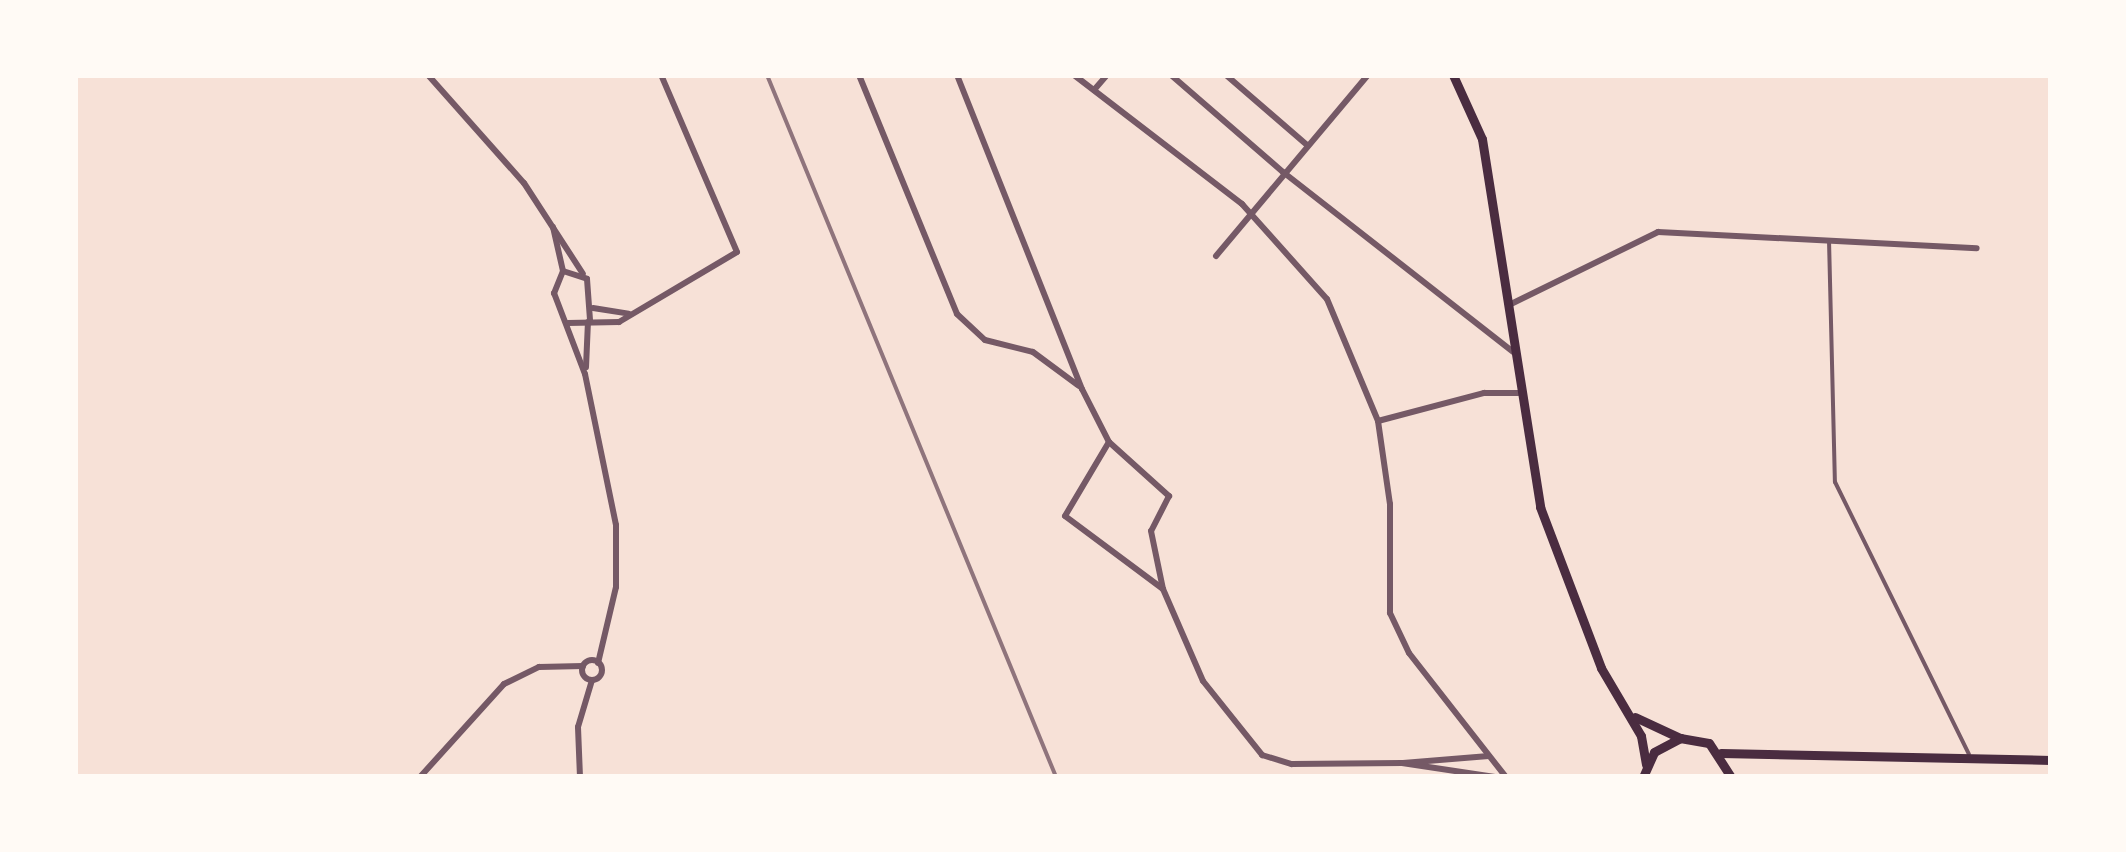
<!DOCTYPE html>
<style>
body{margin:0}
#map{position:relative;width:2126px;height:852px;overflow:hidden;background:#f7e1d7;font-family:"Source Sans 3",sans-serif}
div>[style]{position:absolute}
.service>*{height:4px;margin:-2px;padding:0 2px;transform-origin:2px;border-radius:2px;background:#755966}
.minor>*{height:6px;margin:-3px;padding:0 3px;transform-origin:3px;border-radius:3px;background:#755966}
.minor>.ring{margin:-3px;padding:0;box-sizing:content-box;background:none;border:6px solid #755966;border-radius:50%}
.secondary>*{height:9px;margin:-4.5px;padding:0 4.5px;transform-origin:4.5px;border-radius:4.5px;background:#4a2c40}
.rail>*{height:4px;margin:-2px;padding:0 2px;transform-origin:2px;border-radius:2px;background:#8f747c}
span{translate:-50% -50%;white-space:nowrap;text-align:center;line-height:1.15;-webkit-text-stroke:9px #fffaf5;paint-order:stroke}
.frame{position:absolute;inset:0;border:78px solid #fffaf5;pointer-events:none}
</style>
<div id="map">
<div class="service">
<div style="left:1829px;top:240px;width:242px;rotate:88.6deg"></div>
<div style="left:1835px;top:482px;width:303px;rotate:63.8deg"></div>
</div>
<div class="minor">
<div style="left:428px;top:75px;width:144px;rotate:48.4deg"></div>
<div style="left:524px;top:183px;width:108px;rotate:57deg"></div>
<div style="left:859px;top:75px;width:258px;rotate:67.7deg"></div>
<div style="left:957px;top:314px;width:38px;rotate:43deg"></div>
<div style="left:985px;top:340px;width:49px;rotate:14deg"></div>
<div style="left:1033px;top:352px;width:57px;rotate:36.5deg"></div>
<div style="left:957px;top:75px;width:338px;rotate:68.3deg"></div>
<div style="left:1082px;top:389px;width:59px;rotate:63deg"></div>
<div style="left:1109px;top:442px;width:81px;rotate:42deg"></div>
<div style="left:1169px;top:496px;width:39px;rotate:117deg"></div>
<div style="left:1151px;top:531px;width:59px;rotate:78.3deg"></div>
<div style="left:1163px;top:589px;width:122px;rotate:-143.3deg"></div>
<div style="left:1065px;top:516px;width:86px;rotate:-59.3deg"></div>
<div style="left:1074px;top:75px;width:212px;rotate:37.5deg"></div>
<div style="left:1242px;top:204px;width:127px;rotate:48.2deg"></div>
<div style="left:1327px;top:299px;width:132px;rotate:67.3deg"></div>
<div style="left:1378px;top:421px;width:84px;rotate:81.8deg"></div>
<div style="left:1390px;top:504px;width:109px;rotate:90deg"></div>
<div style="left:1390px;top:613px;width:44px;rotate:64.6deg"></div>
<div style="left:1409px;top:653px;width:157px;rotate:52deg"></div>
<div style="left:1171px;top:75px;width:148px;rotate:40.9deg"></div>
<div style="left:1283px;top:172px;width:292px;rotate:38deg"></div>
<div style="left:1226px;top:75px;width:107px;rotate:40.8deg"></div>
<div style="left:1094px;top:90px;width:20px;rotate:-49deg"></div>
<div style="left:553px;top:227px;width:45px;rotate:77.2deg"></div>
<div style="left:563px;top:271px;width:24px;rotate:112deg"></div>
<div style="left:554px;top:293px;width:87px;rotate:69.1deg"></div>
<div style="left:585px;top:374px;width:154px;rotate:78.4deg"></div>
<div style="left:616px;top:525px;width:62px;rotate:90deg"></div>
<div style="left:616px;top:587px;width:78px;rotate:103.3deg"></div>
<div style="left:1216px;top:256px;width:236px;rotate:-50deg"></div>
<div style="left:563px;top:271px;width:25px;rotate:18deg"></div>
<div style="left:587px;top:279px;width:41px;rotate:85.8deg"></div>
<div style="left:1509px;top:305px;width:166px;rotate:-26.1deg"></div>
<div style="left:1658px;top:232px;width:319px;rotate:2.9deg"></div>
<div style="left:593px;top:308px;width:36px;rotate:9deg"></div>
<div style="left:568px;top:323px;width:51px;rotate:-1.1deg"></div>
<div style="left:619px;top:322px;width:137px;rotate:-30.7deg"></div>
<div style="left:737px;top:252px;width:193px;rotate:-113.2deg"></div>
<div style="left:586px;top:367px;width:45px;rotate:-87.5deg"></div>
<div style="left:1378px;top:421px;width:110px;rotate:-14.8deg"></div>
<div style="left:1484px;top:393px;width:34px"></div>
<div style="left:1163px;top:589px;width:100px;rotate:66.5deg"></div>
<div style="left:1203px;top:681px;width:95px;rotate:51.4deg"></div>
<div style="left:1262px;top:755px;width:31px;rotate:17deg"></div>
<div style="left:1292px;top:764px;width:110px;rotate:-0.5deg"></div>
<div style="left:1402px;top:763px;width:94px;rotate:8.6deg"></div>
<div class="ring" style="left:582px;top:660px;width:14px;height:14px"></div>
<div style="left:1403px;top:763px;width:86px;rotate:-4.7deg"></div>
<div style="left:420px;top:777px;width:125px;rotate:-47.9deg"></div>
<div style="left:504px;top:684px;width:39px;rotate:-26deg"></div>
<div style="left:539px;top:667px;width:44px;rotate:-1.3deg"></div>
<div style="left:580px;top:777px;width:50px;rotate:-92.3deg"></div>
<div style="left:578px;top:727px;width:49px;rotate:-73.4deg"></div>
</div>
<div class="secondary">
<div style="left:1453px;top:75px;width:70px;rotate:65.6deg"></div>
<div style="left:1482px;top:139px;width:373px;rotate:81deg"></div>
<div style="left:1540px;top:507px;width:172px;rotate:69.2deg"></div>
<div style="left:1601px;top:668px;width:79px;rotate:59.5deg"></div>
<div style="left:1641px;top:736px;width:29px;rotate:80deg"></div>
<div style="left:1635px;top:717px;width:50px;rotate:25deg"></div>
<div style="left:1721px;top:753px;width:330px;rotate:1.2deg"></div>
<div style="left:1643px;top:777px;width:27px;rotate:-66deg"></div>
<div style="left:1654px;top:752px;width:30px;rotate:-28deg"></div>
<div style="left:1680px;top:738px;width:29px;rotate:10deg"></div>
<div style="left:1709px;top:743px;width:40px;rotate:57.1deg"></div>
</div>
<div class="rail">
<div style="left:767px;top:75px;width:759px;rotate:67.62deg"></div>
</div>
<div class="frame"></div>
</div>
